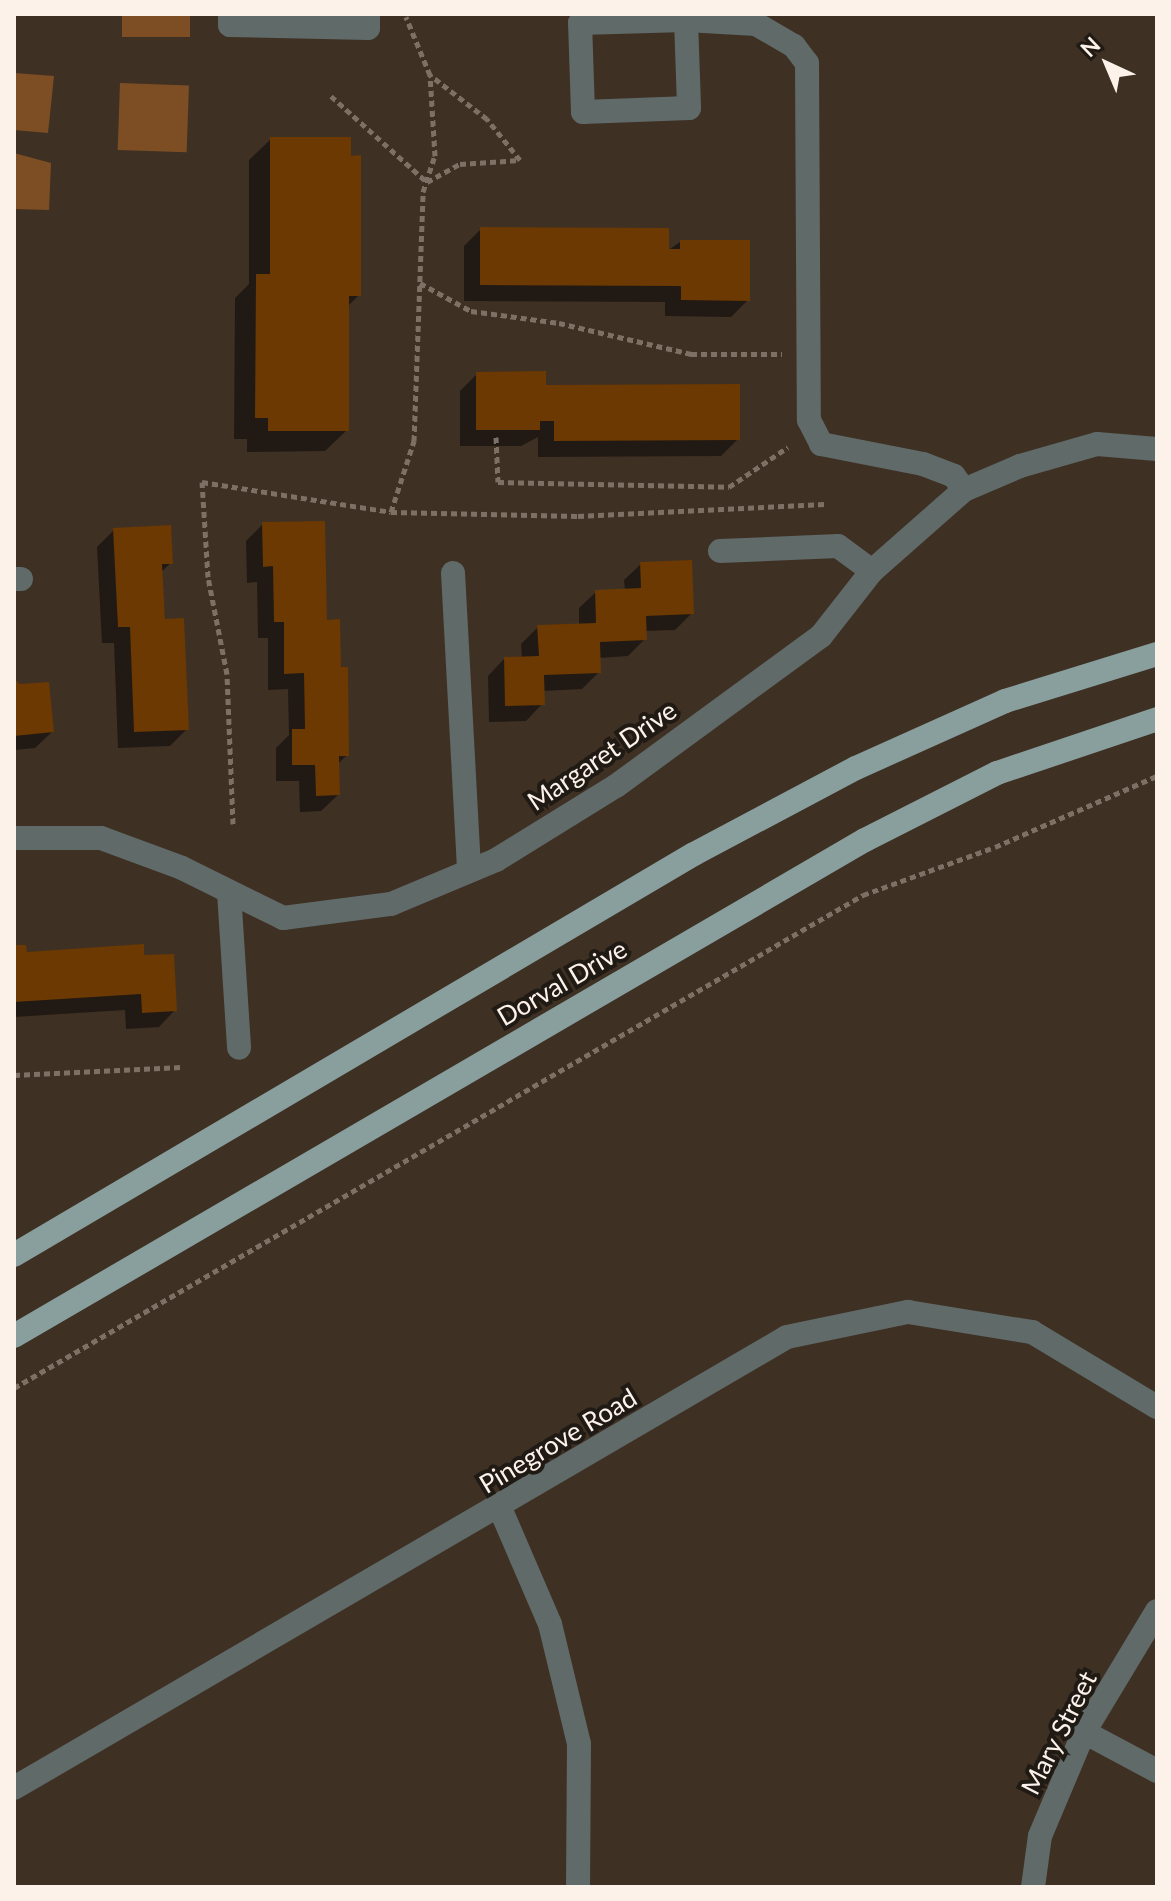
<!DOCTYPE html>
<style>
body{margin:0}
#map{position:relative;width:1171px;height:1901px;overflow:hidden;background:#3f3024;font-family:Lato,sans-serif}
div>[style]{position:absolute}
.green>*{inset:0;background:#7d4e23;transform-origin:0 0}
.shadow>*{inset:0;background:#0007}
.building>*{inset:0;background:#6b3901}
.path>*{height:5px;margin-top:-2.5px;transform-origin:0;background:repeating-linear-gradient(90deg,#7d7065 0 6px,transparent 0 10px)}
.minor>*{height:24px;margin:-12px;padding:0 12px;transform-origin:12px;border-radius:12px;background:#5f6a69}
.major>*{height:24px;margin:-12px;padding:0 12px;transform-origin:12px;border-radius:12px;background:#889f9e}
span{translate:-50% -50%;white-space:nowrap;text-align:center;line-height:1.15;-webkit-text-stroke:8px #201a14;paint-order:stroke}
.street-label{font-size:26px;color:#fcf2ea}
.frame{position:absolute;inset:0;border:16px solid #fcf2ea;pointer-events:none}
.north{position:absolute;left:1067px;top:24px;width:80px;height:80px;-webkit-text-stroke:6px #201a14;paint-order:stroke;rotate:316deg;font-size:22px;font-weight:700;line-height:32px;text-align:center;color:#fcf2ea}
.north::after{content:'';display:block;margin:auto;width:28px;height:36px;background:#fcf2ea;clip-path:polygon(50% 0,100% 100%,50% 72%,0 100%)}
</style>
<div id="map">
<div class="green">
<div style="left:122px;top:14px;width:68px;height:23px"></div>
<div style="clip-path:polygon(14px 73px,54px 76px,48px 133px,14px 130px)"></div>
<div style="left:120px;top:83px;width:69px;height:67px;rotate:2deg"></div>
<div style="clip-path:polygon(14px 153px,51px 163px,49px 210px,14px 209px)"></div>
</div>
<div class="shadow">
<div style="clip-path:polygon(271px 139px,359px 295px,347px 307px,347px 430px,325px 451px,247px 452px,247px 439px,234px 439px,235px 298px,249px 284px,249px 160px)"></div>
<div style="clip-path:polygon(481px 229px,667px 251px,680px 242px,748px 300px,731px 317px,665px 316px,665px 302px,464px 301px,464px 246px)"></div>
<div style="clip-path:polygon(477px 374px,544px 387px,738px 439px,721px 456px,538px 457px,538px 437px,521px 446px,460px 446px,460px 391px)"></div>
<div style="clip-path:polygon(263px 524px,325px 622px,339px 669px,347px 755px,337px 765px,338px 795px,321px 811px,300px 812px,299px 781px,276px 781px,276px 748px,289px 735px,288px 689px,268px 690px,268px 638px,258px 638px,257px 582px,247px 583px,246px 541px)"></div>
<div style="clip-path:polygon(114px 530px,171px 563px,160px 573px,163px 621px,187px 729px,170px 746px,118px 748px,114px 643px,102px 643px,97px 547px)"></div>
<div style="clip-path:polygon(641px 564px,692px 613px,675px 630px,644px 631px,645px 639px,628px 656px,599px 658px,599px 672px,582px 689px,542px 691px,542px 704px,526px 721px,489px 722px,488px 676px,504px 659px,522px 658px,521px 644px,538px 627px,579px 625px,579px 608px,596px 592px,625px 590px,624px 580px)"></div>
<div style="clip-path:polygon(14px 680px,52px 732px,35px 748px,14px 750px)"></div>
<div style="clip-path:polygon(14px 947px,25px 954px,142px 958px,175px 1010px,159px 1027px,126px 1029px,125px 1010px,14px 1017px)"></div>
</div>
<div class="building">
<div style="clip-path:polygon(270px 137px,351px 137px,351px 156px,361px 155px,361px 296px,349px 296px,349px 431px,268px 431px,268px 418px,255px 418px,256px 274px,270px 274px)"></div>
<div style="clip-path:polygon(480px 227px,669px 228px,669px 249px,680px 249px,680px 240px,750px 240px,750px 301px,681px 300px,681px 286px,480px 285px)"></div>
<div style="clip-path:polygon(546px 371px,546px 385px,740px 384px,740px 440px,554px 441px,554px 421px,540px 421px,540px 430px,476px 430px,476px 372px)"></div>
<div style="clip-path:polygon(325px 521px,327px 620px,340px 619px,341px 667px,348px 667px,349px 756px,339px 756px,340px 795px,316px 796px,315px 765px,292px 765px,292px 729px,305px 729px,304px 673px,284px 674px,284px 622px,274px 622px,273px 566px,263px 567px,262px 522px)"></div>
<div style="clip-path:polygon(171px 525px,173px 564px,162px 564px,165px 619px,184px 618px,189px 730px,134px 732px,130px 627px,118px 627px,113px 528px)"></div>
<div style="clip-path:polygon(692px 560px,694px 614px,646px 616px,647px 640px,600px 642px,601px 673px,544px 675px,545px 705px,505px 706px,504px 657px,539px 656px,537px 625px,596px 623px,595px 590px,641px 588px,640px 562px)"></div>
<div style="clip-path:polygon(14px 678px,19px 684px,49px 682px,54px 732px,14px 736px)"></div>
<div style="clip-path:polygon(144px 944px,144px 955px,174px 954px,177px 1011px,142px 1013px,141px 994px,14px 1002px,14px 945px,26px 945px,27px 952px)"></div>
</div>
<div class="path">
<div style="left:331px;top:96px;width:129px;rotate:41.9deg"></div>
<div style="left:427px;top:182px;width:38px;rotate:-29deg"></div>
<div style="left:460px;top:164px;width:60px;rotate:-3.8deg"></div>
<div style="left:520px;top:160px;width:53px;rotate:-128.8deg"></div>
<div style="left:487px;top:119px;width:72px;rotate:-142.3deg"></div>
<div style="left:420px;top:283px;width:58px;rotate:28.8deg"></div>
<div style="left:471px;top:311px;width:89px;rotate:7.8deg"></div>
<div style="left:559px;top:323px;width:136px;rotate:13.2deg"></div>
<div style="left:691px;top:354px;width:91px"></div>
<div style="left:496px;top:437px;width:45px;rotate:87.5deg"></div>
<div style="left:498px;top:482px;width:231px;rotate:1.2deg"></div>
<div style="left:729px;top:487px;width:71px;rotate:-34.1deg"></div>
<div style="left:391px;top:512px;width:75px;rotate:-72.1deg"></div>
<div style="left:414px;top:441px;width:249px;rotate:-87.9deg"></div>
<div style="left:423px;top:192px;width:38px;rotate:-72deg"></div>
<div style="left:435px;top:156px;width:81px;rotate:-93.5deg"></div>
<div style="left:430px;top:75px;width:63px;rotate:-112.5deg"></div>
<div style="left:233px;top:824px;width:150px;rotate:-92.3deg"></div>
<div style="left:227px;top:674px;width:99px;rotate:-101.1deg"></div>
<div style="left:208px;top:577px;width:95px;rotate:-93.6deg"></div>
<div style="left:202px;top:482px;width:191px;rotate:9deg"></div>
<div style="left:391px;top:512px;width:187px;rotate:1.2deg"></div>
<div style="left:578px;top:516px;width:247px;rotate:-2.8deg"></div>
<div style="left:14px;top:1075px;width:168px;rotate:-2.7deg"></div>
<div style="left:14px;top:1388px;width:982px;rotate:-30.14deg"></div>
<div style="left:863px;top:895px;width:140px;rotate:-20deg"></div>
<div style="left:995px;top:847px;width:177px;rotate:-23.7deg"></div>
</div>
<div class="minor">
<div style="left:230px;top:14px;width:11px;rotate:90deg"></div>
<div style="left:230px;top:25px;width:138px;rotate:1.2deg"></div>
<div style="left:368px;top:28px;width:14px;rotate:-90deg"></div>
<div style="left:686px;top:20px;width:88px;rotate:88deg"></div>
<div style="left:689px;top:108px;width:106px;rotate:177.8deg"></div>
<div style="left:583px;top:112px;width:89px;rotate:-91.9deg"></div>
<div style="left:580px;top:23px;width:106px;rotate:-1.6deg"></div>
<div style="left:686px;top:20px;width:70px;rotate:3.3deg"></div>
<div style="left:756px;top:24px;width:44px;rotate:30.1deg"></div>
<div style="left:794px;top:46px;width:21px;rotate:53deg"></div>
<div style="left:807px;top:63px;width:357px;rotate:89.7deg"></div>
<div style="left:809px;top:420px;width:27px;rotate:63deg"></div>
<div style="left:821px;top:444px;width:104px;rotate:11.1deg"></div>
<div style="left:923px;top:464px;width:33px;rotate:21deg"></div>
<div style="left:954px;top:476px;width:17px;rotate:54deg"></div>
<div style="left:720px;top:551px;width:118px;rotate:-2.4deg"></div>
<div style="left:838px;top:546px;width:42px;rotate:36.3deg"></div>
<div style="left:453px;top:573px;width:298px;rotate:86.9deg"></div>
<div style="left:14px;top:579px;width:7px"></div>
<div style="left:14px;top:838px;width:87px"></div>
<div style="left:101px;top:838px;width:86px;rotate:20.3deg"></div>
<div style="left:182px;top:868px;width:113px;rotate:26.3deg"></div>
<div style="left:283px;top:918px;width:109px;rotate:-7.4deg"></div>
<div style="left:391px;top:904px;width:114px;rotate:-22.7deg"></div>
<div style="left:496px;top:860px;width:141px;rotate:-31.7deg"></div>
<div style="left:616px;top:786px;width:254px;rotate:-36.2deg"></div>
<div style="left:821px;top:636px;width:83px;rotate:-51.9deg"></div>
<div style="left:872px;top:571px;width:123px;rotate:-41.4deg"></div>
<div style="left:964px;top:490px;width:61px;rotate:-23.2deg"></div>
<div style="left:1020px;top:466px;width:80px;rotate:-15.9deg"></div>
<div style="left:1097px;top:444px;width:60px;rotate:4.8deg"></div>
<div style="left:229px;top:892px;width:156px;rotate:86.3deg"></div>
<div style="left:500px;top:1508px;width:126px;rotate:66.7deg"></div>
<div style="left:550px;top:1624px;width:123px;rotate:76.4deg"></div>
<div style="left:579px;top:1744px;width:143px;rotate:90.4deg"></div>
<div style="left:1084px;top:1732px;width:83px;rotate:28.1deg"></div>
<div style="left:14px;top:1788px;width:895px;rotate:-30.26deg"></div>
<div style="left:787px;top:1337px;width:124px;rotate:-11.7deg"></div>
<div style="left:908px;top:1312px;width:126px;rotate:9.2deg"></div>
<div style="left:1032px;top:1332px;width:146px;rotate:31deg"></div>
<div style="left:1033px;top:1887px;width:51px;rotate:-82.2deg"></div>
<div style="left:1040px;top:1836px;width:113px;rotate:-67.1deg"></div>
<div style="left:1084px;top:1732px;width:141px;rotate:-58.9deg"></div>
</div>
<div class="major">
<div style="left:14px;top:1255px;width:789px;rotate:-30.53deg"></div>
<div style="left:694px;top:854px;width:183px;rotate:-28deg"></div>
<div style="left:856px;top:768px;width:163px;rotate:-24.2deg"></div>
<div style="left:1005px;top:701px;width:159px;rotate:-17.2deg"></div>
<div style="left:14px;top:1336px;width:985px;rotate:-30.24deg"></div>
<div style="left:865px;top:840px;width:148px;rotate:-26.9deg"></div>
<div style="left:997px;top:773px;width:169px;rotate:-18.6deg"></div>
</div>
<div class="street-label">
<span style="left:602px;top:756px;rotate:-34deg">Margaret Drive</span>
<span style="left:562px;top:983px;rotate:-30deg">Dorval Drive</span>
<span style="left:558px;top:1441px;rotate:-31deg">Pinegrove Road</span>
<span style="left:1059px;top:1733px;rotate:-63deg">Mary Street</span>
</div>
<div class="frame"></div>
<div class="north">N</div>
</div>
